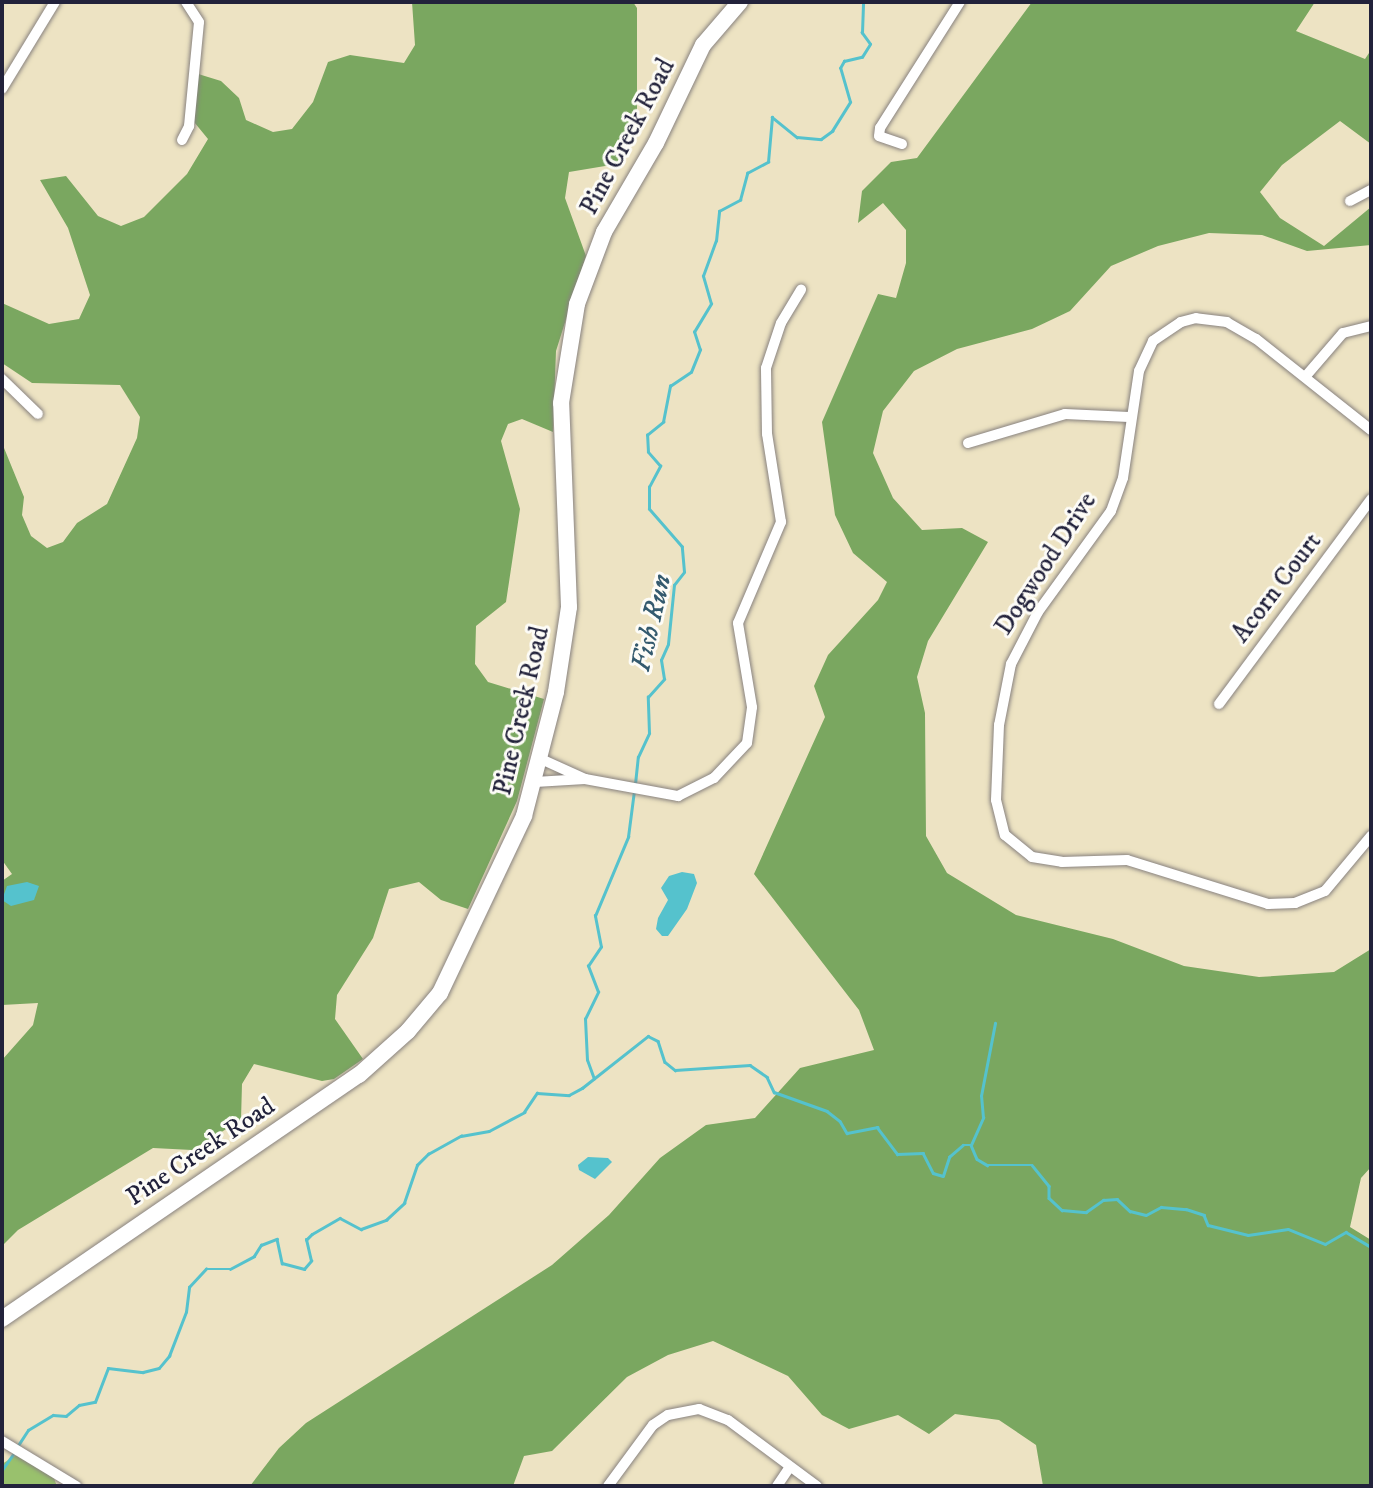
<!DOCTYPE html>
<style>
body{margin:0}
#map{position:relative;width:1373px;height:1488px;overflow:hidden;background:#ede3c3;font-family:"IM FELL DW Pica",serif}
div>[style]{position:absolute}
.green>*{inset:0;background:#99c16d}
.forest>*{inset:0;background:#7aa760}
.water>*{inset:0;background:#55c2cd}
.stream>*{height:2.5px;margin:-1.25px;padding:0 1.25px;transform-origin:1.25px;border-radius:1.25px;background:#55c2cd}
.roads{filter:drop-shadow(0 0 2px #88827f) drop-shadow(0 0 2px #88827f)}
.street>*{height:10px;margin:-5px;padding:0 5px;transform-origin:5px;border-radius:5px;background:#fff}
.secondary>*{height:16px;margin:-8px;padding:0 8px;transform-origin:8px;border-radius:8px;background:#fff}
span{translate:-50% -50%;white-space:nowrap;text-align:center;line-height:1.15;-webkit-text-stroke:6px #fdfcf7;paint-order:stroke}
.street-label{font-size:26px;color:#22223b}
.water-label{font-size:28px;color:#345a6e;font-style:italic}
.frame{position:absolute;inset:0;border:4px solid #22223b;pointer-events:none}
</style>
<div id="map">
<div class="green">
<i style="clip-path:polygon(18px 1454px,53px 1476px,57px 1486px,2px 1486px,2px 1464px)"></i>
</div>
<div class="forest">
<i style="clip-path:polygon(412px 2px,633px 2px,637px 8px,637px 111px,617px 164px,569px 172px,565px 198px,586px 256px,556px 351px,553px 432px,522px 419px,508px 424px,501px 441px,520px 509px,506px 602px,476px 626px,475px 664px,488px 682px,544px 699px,517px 801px,468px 909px,441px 900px,419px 882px,389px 889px,373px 938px,337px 995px,335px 1019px,363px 1059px,334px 1079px,322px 1081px,254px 1064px,242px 1084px,241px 1120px,192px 1150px,153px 1148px,18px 1230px,2px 1246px,2px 1060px,33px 1025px,38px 1003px,2px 1005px,2px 881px,12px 874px,2px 860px,2px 443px,24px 497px,22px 515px,31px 536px,47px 548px,63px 542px,77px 523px,107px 504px,137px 438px,140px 417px,120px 385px,32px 383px,2px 363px,2px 303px,49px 324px,79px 319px,90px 295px,68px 228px,40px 180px,66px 176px,98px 216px,121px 226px,144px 217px,187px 174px,208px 139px,190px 117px,195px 73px,221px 81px,239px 98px,246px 120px,273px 132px,292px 129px,313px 102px,328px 62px,350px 55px,404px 63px,415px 45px)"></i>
<i style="clip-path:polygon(1032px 2px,1315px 2px,1296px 31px,1365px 59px,1371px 50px,1371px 144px,1340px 121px,1282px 165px,1260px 192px,1280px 218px,1324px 246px,1371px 207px,1371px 245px,1307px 251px,1262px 235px,1209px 233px,1158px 246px,1111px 266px,1070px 311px,1032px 329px,957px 349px,914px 371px,883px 411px,873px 453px,893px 498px,922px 530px,962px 528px,988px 542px,928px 641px,917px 677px,925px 713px,926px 836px,947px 873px,1016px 915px,1113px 939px,1184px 966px,1259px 977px,1334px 972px,1371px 949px,1371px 1167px,1361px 1178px,1350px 1227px,1371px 1240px,1371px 1486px,1043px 1486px,1036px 1445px,999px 1420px,955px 1414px,929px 1434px,898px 1415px,849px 1429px,822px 1415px,788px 1376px,713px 1341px,668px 1355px,627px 1377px,552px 1451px,524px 1456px,513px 1486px,250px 1486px,279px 1448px,306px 1423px,552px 1265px,609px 1215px,660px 1158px,706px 1125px,755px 1118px,800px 1068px,874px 1050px,859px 1010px,754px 874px,825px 717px,814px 686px,828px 655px,878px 600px,887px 582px,853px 553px,835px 515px,822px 422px,878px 294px,896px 298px,906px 263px,906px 230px,883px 203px,858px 223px,862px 191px,891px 162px,917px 158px)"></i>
</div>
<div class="water">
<i style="clip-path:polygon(682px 872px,694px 874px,697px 883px,687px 909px,668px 936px,662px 936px,656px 929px,658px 918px,668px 900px,661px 888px,669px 876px)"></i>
<i style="clip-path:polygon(27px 882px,39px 886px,34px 900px,11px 906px,2px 900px,7px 886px)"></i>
<i style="clip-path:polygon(588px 1157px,608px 1158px,612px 1162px,595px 1179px,579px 1170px,578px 1165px)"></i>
</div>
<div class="stream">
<i style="left:635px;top:784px;width:27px;rotate:-84deg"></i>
<i style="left:638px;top:757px;width:26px;rotate:-65deg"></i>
<i style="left:649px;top:733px;width:36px;rotate:-92deg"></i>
<i style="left:648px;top:697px;width:24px;rotate:-48deg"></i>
<i style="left:664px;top:679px;width:19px;rotate:-99deg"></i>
<i style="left:661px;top:660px;width:17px;rotate:-66deg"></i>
<i style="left:668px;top:644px;width:59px;rotate:-84.2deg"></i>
<i style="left:674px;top:585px;width:16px;rotate:-52deg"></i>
<i style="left:684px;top:572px;width:25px;rotate:-95deg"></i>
<i style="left:682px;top:547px;width:50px;rotate:-131deg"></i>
<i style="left:649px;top:509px;width:22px;rotate:-90deg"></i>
<i style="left:649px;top:487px;width:24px;rotate:-62deg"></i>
<i style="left:660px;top:466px;width:18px;rotate:-131deg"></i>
<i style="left:648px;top:452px;width:17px;rotate:-93deg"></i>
<i style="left:647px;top:435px;width:21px;rotate:-39deg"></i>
<i style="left:663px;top:422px;width:37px;rotate:-79deg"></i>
<i style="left:670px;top:386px;width:25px;rotate:-34deg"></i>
<i style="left:691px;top:372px;width:24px;rotate:-68deg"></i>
<i style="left:700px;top:350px;width:19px;rotate:-108deg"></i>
<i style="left:694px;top:332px;width:33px;rotate:-59deg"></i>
<i style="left:711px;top:304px;width:29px;rotate:-106deg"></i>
<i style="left:703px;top:276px;width:37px;rotate:-70deg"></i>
<i style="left:716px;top:241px;width:30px;rotate:-84deg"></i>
<i style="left:719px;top:211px;width:24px;rotate:-28deg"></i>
<i style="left:740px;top:200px;width:28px;rotate:-75deg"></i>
<i style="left:747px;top:173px;width:24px;rotate:-28deg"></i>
<i style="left:768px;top:162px;width:45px;rotate:-84.9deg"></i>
<i style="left:772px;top:117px;width:32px;rotate:39deg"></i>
<i style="left:797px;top:137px;width:24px;rotate:5deg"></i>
<i style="left:821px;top:139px;width:14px;rotate:-36deg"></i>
<i style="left:832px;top:131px;width:34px;rotate:-58deg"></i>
<i style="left:850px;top:102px;width:35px;rotate:-106deg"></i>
<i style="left:840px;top:68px;width:8px;rotate:-60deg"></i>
<i style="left:844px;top:61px;width:18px;rotate:-13deg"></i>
<i style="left:862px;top:57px;width:15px;rotate:-58deg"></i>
<i style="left:870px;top:44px;width:14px;rotate:-126deg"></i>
<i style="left:862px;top:33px;width:31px;rotate:-88deg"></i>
<i style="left:594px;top:1079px;width:20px;rotate:-110deg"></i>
<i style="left:587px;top:1060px;width:41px;rotate:-92.8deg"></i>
<i style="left:585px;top:1019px;width:30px;rotate:-64deg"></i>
<i style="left:598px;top:992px;width:28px;rotate:-111deg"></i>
<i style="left:588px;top:966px;width:23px;rotate:-56deg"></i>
<i style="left:601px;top:947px;width:32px;rotate:-101deg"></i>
<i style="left:595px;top:916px;width:86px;rotate:-67.3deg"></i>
<i style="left:628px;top:837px;width:46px;rotate:-82.6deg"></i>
<i style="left:971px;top:1145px;width:30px;rotate:-66deg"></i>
<i style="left:983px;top:1118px;width:22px;rotate:-95deg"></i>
<i style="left:981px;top:1096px;width:74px;rotate:-79.1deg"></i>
<i style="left:17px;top:1447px;width:20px;rotate:-57deg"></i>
<i style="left:28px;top:1430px;width:29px;rotate:-31deg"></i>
<i style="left:53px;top:1415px;width:13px;rotate:4deg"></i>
<i style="left:66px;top:1416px;width:17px;rotate:-40deg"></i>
<i style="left:79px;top:1405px;width:16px;rotate:-11deg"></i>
<i style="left:95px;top:1402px;width:36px;rotate:-69deg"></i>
<i style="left:108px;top:1368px;width:35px;rotate:7deg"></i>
<i style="left:143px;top:1372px;width:16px;rotate:-14deg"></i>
<i style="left:159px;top:1368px;width:16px;rotate:-50deg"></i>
<i style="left:169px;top:1356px;width:47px;rotate:-68.9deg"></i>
<i style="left:186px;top:1312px;width:25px;rotate:-83deg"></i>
<i style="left:189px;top:1287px;width:25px;rotate:-47deg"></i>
<i style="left:206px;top:1269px;width:24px"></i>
<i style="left:230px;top:1269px;width:27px;rotate:-28deg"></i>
<i style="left:254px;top:1256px;width:13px;rotate:-58deg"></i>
<i style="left:261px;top:1245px;width:17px;rotate:-21deg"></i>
<i style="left:277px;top:1239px;width:25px;rotate:78deg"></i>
<i style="left:282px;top:1263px;width:23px;rotate:15deg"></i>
<i style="left:304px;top:1269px;width:11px;rotate:-49deg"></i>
<i style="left:311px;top:1261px;width:22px;rotate:-103deg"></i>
<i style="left:306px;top:1240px;width:8px;rotate:-45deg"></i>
<i style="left:312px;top:1234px;width:32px;rotate:-30deg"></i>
<i style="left:340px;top:1218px;width:24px;rotate:28deg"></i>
<i style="left:361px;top:1229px;width:27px;rotate:-20deg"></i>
<i style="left:386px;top:1220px;width:25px;rotate:-43deg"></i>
<i style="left:404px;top:1203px;width:40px;rotate:-71.1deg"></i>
<i style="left:417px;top:1165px;width:16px;rotate:-45deg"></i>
<i style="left:428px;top:1154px;width:38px;rotate:-29deg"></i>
<i style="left:461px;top:1136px;width:28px;rotate:-10deg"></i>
<i style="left:489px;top:1131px;width:40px;rotate:-28deg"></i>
<i style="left:524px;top:1112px;width:23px;rotate:-56deg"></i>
<i style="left:537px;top:1093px;width:32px;rotate:4deg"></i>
<i style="left:569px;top:1095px;width:15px;rotate:-28deg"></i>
<i style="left:582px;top:1088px;width:84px;rotate:-38.2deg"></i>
<i style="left:648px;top:1036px;width:11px;rotate:27deg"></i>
<i style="left:658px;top:1041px;width:22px;rotate:72deg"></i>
<i style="left:665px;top:1062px;width:13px;rotate:39deg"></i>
<i style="left:675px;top:1070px;width:75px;rotate:-3.8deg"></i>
<i style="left:750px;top:1065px;width:21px;rotate:35deg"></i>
<i style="left:767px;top:1077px;width:17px;rotate:65deg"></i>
<i style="left:774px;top:1092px;width:56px;rotate:19.7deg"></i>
<i style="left:827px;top:1111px;width:16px;rotate:38deg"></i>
<i style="left:840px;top:1121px;width:14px;rotate:60deg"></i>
<i style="left:847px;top:1133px;width:31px;rotate:-11deg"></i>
<i style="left:877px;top:1127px;width:34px;rotate:53deg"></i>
<i style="left:897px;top:1154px;width:26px;rotate:-2deg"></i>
<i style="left:923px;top:1153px;width:22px;rotate:63deg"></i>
<i style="left:933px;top:1173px;width:10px;rotate:17deg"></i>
<i style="left:943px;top:1176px;width:20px;rotate:-72deg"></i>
<i style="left:949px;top:1157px;width:18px;rotate:-41deg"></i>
<i style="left:963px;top:1145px;width:8px"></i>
<i style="left:971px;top:1145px;width:15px;rotate:67deg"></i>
<i style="left:977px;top:1159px;width:12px;rotate:31deg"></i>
<i style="left:987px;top:1165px;width:45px"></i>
<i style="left:1032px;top:1165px;width:27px;rotate:51deg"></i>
<i style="left:1049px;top:1186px;width:12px;rotate:90deg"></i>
<i style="left:1049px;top:1198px;width:18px;rotate:43deg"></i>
<i style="left:1062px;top:1210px;width:24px;rotate:5deg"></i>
<i style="left:1086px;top:1212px;width:21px;rotate:-35deg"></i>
<i style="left:1103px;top:1200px;width:14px;rotate:-4deg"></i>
<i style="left:1117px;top:1199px;width:18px;rotate:43deg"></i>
<i style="left:1130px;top:1211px;width:16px;rotate:14deg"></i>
<i style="left:1146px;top:1215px;width:17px;rotate:-28deg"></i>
<i style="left:1161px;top:1207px;width:25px;rotate:5deg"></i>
<i style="left:1186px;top:1209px;width:19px;rotate:18deg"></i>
<i style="left:1204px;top:1215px;width:11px;rotate:68deg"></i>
<i style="left:1208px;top:1225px;width:41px;rotate:14deg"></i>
<i style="left:1248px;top:1235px;width:40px;rotate:-8.5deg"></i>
<i style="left:1288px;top:1229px;width:40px;rotate:22deg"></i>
<i style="left:1325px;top:1244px;width:24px;rotate:-30deg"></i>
<i style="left:1346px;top:1232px;width:29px;rotate:31deg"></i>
<i style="left:2px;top:1470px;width:21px;rotate:-55deg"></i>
</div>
<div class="roads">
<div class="street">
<i style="left:2px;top:89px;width:102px;rotate:-58.7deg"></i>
<i style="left:182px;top:140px;width:16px;rotate:-63deg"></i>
<i style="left:189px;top:126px;width:104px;rotate:-84.5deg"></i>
<i style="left:199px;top:22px;width:24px;rotate:-123deg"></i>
<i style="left:902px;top:144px;width:24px;rotate:-161deg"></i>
<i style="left:879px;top:136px;width:8px;rotate:-83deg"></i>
<i style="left:880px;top:128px;width:149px;rotate:-57.6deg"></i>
<i style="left:1350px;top:201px;width:24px;rotate:-28deg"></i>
<i style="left:1305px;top:377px;width:58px;rotate:-49.2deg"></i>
<i style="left:1343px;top:333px;width:29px;rotate:-14deg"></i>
<i style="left:2px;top:379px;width:50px;rotate:44.2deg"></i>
<i style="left:1371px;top:430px;width:147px;rotate:-141.6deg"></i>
<i style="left:1256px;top:339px;width:34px;rotate:-150deg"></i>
<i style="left:1227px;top:322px;width:31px;rotate:-173deg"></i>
<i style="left:1196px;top:318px;width:16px;rotate:165deg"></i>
<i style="left:1181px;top:322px;width:34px;rotate:146deg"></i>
<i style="left:1153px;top:341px;width:33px;rotate:115deg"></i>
<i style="left:1139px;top:371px;width:108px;rotate:98.5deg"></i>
<i style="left:1123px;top:478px;width:35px;rotate:110deg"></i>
<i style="left:1111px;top:511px;width:125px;rotate:125.9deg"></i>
<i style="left:1038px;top:612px;width:59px;rotate:117.4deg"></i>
<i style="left:1011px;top:664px;width:62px;rotate:101.1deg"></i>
<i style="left:999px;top:725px;width:75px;rotate:92.3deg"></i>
<i style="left:996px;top:800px;width:36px;rotate:76deg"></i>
<i style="left:1005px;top:835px;width:35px;rotate:39deg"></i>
<i style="left:1032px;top:857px;width:30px;rotate:9deg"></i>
<i style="left:1062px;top:862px;width:65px;rotate:-1.8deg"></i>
<i style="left:1127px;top:860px;width:148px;rotate:17.3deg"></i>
<i style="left:1268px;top:904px;width:27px;rotate:-2deg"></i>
<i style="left:1295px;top:903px;width:32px;rotate:-22deg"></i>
<i style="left:1325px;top:891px;width:72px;rotate:-50.1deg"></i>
<i style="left:968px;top:443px;width:101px;rotate:-16.6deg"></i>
<i style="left:1065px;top:414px;width:64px;rotate:2.7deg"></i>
<i style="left:1219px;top:704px;width:255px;rotate:-53.4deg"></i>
<i style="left:541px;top:759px;width:48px;rotate:24.4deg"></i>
<i style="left:585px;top:779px;width:95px;rotate:10.4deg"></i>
<i style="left:678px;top:796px;width:40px;rotate:-26.6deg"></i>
<i style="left:714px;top:778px;width:48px;rotate:-46.7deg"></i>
<i style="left:747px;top:743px;width:36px;rotate:-82deg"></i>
<i style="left:752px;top:707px;width:85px;rotate:-99.5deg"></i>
<i style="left:738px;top:623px;width:110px;rotate:-66.9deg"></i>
<i style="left:781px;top:522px;width:89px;rotate:-99deg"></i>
<i style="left:767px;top:434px;width:66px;rotate:-90.9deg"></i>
<i style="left:766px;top:368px;width:47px;rotate:-71.6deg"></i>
<i style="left:781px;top:323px;width:39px;rotate:-59deg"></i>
<i style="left:535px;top:782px;width:50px;rotate:-3.4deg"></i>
<i style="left:2px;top:1441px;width:87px;rotate:31.3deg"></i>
<i style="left:608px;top:1486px;width:76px;rotate:-53.6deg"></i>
<i style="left:653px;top:1425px;width:18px;rotate:-34deg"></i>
<i style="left:668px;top:1415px;width:32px;rotate:-11deg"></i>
<i style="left:699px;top:1409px;width:31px;rotate:21deg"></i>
<i style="left:728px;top:1420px;width:111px;rotate:36.6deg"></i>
<i style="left:777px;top:1486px;width:22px;rotate:-56deg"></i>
</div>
<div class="secondary">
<i style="left:2px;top:1319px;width:432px;rotate:-34.4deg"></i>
<i style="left:359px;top:1075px;width:66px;rotate:-41.9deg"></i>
<i style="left:408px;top:1031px;width:50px;rotate:-49.9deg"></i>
<i style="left:440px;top:993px;width:196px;rotate:-64.6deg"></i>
<i style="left:524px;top:816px;width:128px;rotate:-75.5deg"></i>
<i style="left:556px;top:692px;width:86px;rotate:-81.3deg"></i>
<i style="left:569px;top:607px;width:204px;rotate:-92.2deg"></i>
<i style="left:561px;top:403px;width:100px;rotate:-80.8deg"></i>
<i style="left:577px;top:304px;width:77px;rotate:-69.4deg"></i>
<i style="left:604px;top:232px;width:103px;rotate:-59.7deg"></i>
<i style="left:656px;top:143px;width:109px;rotate:-64.4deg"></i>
<i style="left:703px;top:45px;width:57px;rotate:-49.3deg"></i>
</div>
</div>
<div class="street-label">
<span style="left:628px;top:137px;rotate:-62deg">Pine Creek Road</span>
<span style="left:1046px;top:564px;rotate:-57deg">Dogwood Drive</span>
<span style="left:1277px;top:588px;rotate:-53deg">Acorn Court</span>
<span style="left:522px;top:711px;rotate:-77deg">Pine Creek Road</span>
<span style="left:201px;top:1152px;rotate:-34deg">Pine Creek Road</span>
</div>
<div class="water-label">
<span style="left:652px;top:623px;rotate:-77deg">Fish Run</span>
</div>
<div class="frame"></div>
</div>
